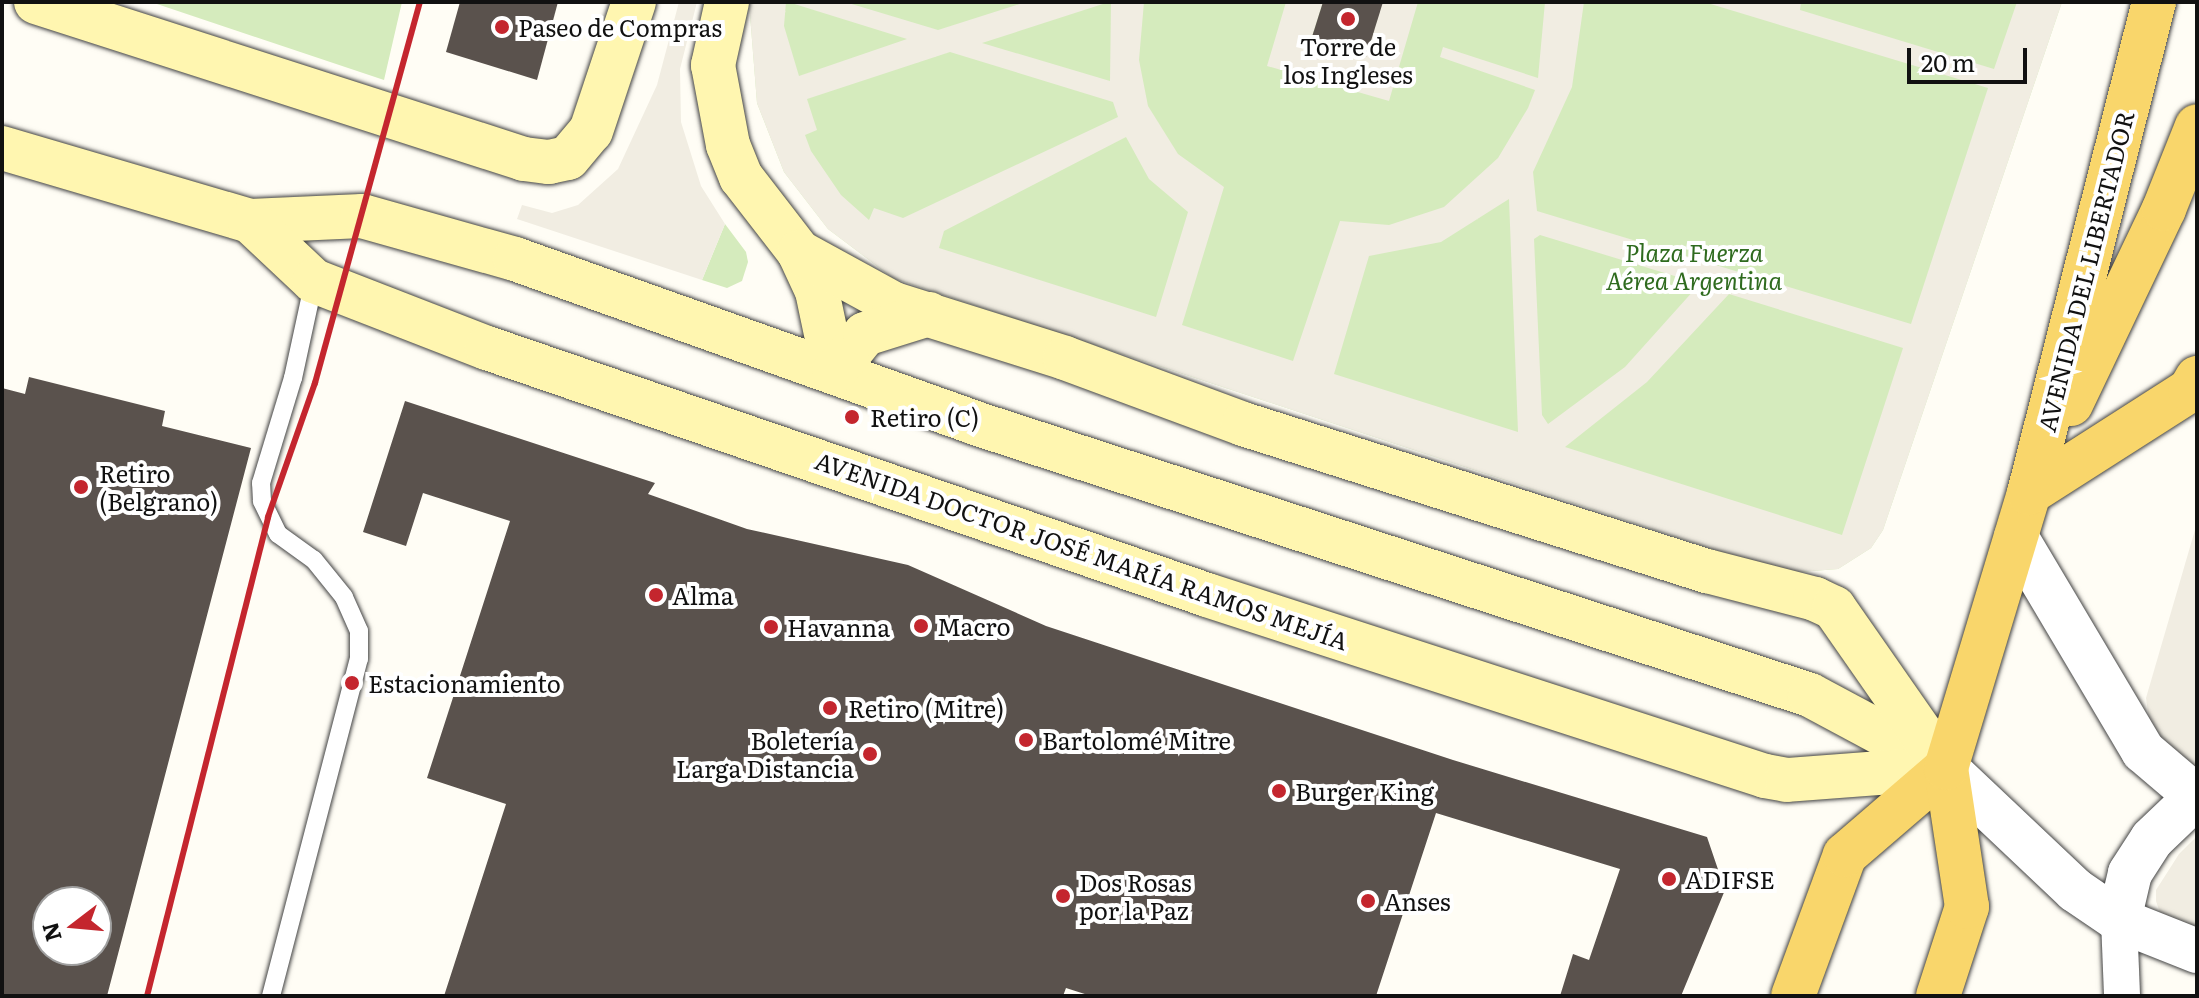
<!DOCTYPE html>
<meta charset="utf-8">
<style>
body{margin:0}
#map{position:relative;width:2199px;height:998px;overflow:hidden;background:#fffdf5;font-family:Literata,serif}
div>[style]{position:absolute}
.green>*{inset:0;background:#d5ebbd}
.plaza>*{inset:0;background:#f1ede2}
.building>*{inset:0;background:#5a524d}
.roads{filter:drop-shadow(0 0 2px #444) drop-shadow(0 0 2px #444)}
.service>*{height:18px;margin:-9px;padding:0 9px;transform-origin:9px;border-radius:9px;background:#fff}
.minor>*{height:36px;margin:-18px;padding:0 18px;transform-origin:18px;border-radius:18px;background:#fff}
.tertiary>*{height:44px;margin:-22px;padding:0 22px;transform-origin:22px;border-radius:22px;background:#fff}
.secondary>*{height:44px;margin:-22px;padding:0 22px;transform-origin:22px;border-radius:22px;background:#fff6b0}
.primary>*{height:44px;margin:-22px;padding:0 22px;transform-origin:22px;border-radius:22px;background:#f9d66b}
.rail>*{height:6px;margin:-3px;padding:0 3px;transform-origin:3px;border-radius:3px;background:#c4262e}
.dots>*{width:22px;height:22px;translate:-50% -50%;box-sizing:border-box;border:4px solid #fff;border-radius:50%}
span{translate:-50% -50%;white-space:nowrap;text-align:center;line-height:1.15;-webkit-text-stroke:8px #fff;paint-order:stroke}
.poi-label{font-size:24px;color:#111}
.left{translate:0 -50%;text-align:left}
.right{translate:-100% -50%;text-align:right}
.park-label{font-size:24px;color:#2f6b1f;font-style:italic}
.street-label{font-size:24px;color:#111}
.frame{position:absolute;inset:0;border:4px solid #111;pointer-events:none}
.north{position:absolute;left:32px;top:886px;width:80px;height:80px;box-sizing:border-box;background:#fff;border:2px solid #a0a0a0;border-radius:50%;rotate:254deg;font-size:22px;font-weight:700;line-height:32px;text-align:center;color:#111}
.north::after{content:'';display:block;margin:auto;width:28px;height:36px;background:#c4262e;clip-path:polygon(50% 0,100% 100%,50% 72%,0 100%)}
.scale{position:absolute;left:1907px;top:48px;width:120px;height:36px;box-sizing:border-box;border:4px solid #111;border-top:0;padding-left:10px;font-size:24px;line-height:28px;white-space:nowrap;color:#111;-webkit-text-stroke:6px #fff;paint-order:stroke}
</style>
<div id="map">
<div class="green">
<i style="clip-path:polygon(151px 2px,402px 2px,384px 80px)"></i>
<i style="clip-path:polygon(749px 2px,2062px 2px,1883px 530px,1871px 548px,1838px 569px,1786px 573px,893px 278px,828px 229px,784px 172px,757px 103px)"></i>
<i style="clip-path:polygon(725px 224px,746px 252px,748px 262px,742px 281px,727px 288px,702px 280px)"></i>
</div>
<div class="plaza">
<i style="clip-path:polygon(679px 2px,697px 2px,680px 69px,681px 122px,701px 186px,725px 224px,702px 280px,517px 219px,522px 205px,552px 213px,578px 205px,618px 169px,657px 85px)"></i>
<i style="clip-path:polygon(evenodd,749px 2px,786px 2px,784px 26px,799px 76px,907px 39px,788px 2px,845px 2px,938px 30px,1026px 2px,1109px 2px,982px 43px,1110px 81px,1111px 2px,1144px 2px,1139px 60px,1148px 106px,1178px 154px,1224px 187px,1182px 325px,1293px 361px,1340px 221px,1389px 225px,1444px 207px,1498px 158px,1528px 108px,1535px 90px,1440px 57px,1443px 47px,1538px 78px,1545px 2px,1584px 2px,1572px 87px,1533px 172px,1537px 211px,1911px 324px,1988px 88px,1704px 2px,1801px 2px,1800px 10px,1994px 69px,2017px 2px,2062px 2px,1883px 530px,1871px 548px,1838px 569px,1786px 573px,893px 278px,828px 229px,784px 172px,757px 103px,749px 2px,950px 52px,1113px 102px,1118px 117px,903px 218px,874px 208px,869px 220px,841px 195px,811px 151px,805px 135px,817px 130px,807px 99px,950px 52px,749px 2px,1126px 137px,1149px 179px,1188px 212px,1156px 317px,939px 248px,944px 231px,1126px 137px,749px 2px,1509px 199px,1518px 432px,1334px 374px,1369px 256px,1441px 242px,1509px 199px,749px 2px,1540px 235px,1691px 281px,1695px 289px,1625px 367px,1548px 424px,1542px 415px,1534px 239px,1540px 235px,749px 2px,1729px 294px,1903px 348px,1842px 535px,1565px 447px,1647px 382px,1729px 294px)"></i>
<i style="clip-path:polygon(1286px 2px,1323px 2px,1311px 40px,1366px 56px,1381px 7px,1367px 2px,1418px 2px,1389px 101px,1267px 66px)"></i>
<i style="clip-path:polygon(2197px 523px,2197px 781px,2169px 759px,2149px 719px,2146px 698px)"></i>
<i style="clip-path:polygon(2197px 836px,2197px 931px,2160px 913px,2156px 901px,2156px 890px,2179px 854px)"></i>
</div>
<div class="building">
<i style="clip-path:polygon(460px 2px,558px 2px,537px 80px,446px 52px)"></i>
<i style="clip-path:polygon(1323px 2px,1383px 2px,1366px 57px,1311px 40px)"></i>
<i style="clip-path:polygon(evenodd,29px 377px,165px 411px,162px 426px,251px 448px,107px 996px,2px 996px,2px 388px,25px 394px,29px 377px,48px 902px,96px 902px,96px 950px,48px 950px,48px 902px)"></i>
<i style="clip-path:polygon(405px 401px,655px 483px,648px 494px,747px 529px,908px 565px,1046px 626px,1453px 760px,1707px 837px,1725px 890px,1681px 996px,1560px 996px,1573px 954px,1589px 960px,1620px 869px,1436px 813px,1376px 996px,1091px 996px,1066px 988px,1063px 996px,444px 996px,506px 804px,427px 778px,510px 521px,423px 493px,406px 546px,363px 532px)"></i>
</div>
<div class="roads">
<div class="service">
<i style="left:271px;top:996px;width:348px;rotate:-75.4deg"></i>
<i style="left:359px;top:659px;width:28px;rotate:-90deg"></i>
<i style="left:359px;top:631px;width:37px;rotate:-114deg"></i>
<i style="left:344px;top:597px;width:48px;rotate:-129deg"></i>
<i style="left:314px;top:560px;width:44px;rotate:-144.2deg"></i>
<i style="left:278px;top:534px;width:37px;rotate:-116deg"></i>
<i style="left:262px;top:501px;width:18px;rotate:-93deg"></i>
<i style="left:261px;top:483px;width:110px;rotate:-73.1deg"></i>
<i style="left:293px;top:378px;width:99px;rotate:-77.8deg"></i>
</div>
<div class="minor">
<i style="left:2119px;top:920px;width:76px;rotate:87.7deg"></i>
</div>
<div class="tertiary">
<i style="left:2016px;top:537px;width:249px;rotate:59.3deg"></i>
<i style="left:2143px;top:751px;width:71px;rotate:40.4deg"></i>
<i style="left:1946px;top:768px;width:178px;rotate:43.4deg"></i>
<i style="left:2075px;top:890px;width:53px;rotate:34.3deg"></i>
<i style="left:2119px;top:920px;width:84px;rotate:21.7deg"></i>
<i style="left:2119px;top:920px;width:48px;rotate:-76.8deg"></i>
<i style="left:2130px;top:873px;width:40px;rotate:-57.1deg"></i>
<i style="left:2152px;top:839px;width:61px;rotate:-43.7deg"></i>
</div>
<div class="secondary">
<i style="left:36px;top:2px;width:513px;rotate:17.83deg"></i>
<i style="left:524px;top:159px;width:25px;rotate:7deg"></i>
<i style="left:549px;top:162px;width:19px;rotate:-12deg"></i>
<i style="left:568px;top:158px;width:35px;rotate:-50deg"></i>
<i style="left:591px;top:131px;width:136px;rotate:-71.6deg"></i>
<i style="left:727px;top:2px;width:65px;rotate:102.5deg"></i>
<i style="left:713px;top:65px;width:81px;rotate:79.4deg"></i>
<i style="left:728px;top:145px;width:35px;rotate:68deg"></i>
<i style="left:741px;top:177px;width:95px;rotate:52.3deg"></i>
<i style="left:799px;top:252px;width:43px;rotate:65.2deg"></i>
<i style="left:817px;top:291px;width:83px;rotate:78.1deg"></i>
<i style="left:2px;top:148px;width:259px;rotate:16.4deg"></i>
<i style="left:250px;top:221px;width:112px;rotate:-2.6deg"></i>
<i style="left:362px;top:216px;width:159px;rotate:15.7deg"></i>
<i style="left:515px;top:259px;width:488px;rotate:19.6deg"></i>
<i style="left:975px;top:423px;width:878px;rotate:18.04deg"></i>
<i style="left:1810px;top:695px;width:154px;rotate:28.2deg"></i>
<i style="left:250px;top:221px;width:88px;rotate:43.2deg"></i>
<i style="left:314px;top:281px;width:186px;rotate:21.2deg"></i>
<i style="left:487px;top:348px;width:761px;rotate:18.93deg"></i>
<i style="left:1207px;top:595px;width:587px;rotate:17.97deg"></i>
<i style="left:1765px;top:776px;width:22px;rotate:10deg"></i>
<i style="left:1787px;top:780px;width:159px;rotate:-4.3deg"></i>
<i style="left:799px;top:252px;width:108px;rotate:28.7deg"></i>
<i style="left:894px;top:304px;width:179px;rotate:17.5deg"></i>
<i style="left:1065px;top:358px;width:190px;rotate:20.3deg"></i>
<i style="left:1243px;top:424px;width:487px;rotate:17.6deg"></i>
<i style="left:1707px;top:571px;width:112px;rotate:14.5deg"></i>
<i style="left:1815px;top:599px;width:21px;rotate:25deg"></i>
<i style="left:1834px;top:608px;width:185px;rotate:55.1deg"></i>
<i style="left:834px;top:372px;width:49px;rotate:-50.8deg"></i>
<i style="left:865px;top:334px;width:67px;rotate:-17.4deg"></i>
</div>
<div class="primary">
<i style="left:2071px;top:404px;width:216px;rotate:-64.5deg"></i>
<i style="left:2164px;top:209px;width:89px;rotate:-68.3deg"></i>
<i style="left:2029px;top:493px;width:191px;rotate:-32.6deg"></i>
<i style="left:2190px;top:390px;width:14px;rotate:-60deg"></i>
<i style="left:1793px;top:996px;width:150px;rotate:-69.8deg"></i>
<i style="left:1845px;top:855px;width:133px;rotate:-40.7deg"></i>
<i style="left:1938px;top:996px;width:94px;rotate:-72deg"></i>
<i style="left:1967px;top:907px;width:141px;rotate:-98.6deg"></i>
<i style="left:1946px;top:768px;width:287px;rotate:-73.2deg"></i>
<i style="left:2029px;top:493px;width:507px;rotate:-75.72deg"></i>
</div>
</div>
<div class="rail">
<i style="left:147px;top:996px;width:494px;rotate:-75.8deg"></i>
<i style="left:268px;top:517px;width:142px;rotate:-70.7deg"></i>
<i style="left:315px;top:383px;width:395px;rotate:-74.6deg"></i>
</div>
<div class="dots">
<i style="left:1348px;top:19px;background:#c4262e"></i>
<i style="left:502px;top:27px;background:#c4262e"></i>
<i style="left:852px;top:417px;background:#c4262e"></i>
<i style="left:81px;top:487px;background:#c4262e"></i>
<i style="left:656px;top:595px;background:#c4262e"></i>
<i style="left:921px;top:626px;background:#c4262e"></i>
<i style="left:771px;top:627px;background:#c4262e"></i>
<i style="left:352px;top:683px;background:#c4262e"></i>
<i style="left:830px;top:708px;background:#c4262e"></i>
<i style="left:1026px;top:740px;background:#c4262e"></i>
<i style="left:870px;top:754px;background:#c4262e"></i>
<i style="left:1279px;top:791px;background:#c4262e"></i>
<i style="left:1669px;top:879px;background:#c4262e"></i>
<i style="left:1063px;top:896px;background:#c4262e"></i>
<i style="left:1368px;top:901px;background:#c4262e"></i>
</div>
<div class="poi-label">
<span class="left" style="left:518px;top:27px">Paseo de Compras</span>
<span style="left:1348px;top:60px">Torre de<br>los Ingleses</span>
<span class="left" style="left:870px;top:417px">Retiro (C)</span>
<span class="left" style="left:99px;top:487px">Retiro<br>(Belgrano)</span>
<span class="left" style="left:672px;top:595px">Alma</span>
<span class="left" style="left:937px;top:626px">Macro</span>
<span class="left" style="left:787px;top:627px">Havanna</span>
<span class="left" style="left:368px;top:683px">Estacionamiento</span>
<span class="left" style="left:848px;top:708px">Retiro (Mitre)</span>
<span class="right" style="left:854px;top:754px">Boletería<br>Larga Distancia</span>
<span class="left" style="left:1042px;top:740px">Bartolomé Mitre</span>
<span class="left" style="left:1295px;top:791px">Burger King</span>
<span class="left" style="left:1685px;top:879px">ADIFSE</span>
<span class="left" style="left:1079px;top:896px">Dos Rosas<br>por la Paz</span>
<span class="left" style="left:1384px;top:901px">Anses</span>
</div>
<div class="park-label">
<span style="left:1694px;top:266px">Plaza Fuerza<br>Aérea Argentina</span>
</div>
<div class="street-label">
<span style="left:2085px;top:271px;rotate:-76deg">AVENIDA DEL LIBERTADOR</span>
<span style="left:1082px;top:550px;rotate:19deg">AVENIDA DOCTOR JOSÉ MARÍA RAMOS MEJÍA</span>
</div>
<div class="frame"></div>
<div class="north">N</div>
<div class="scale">20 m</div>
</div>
